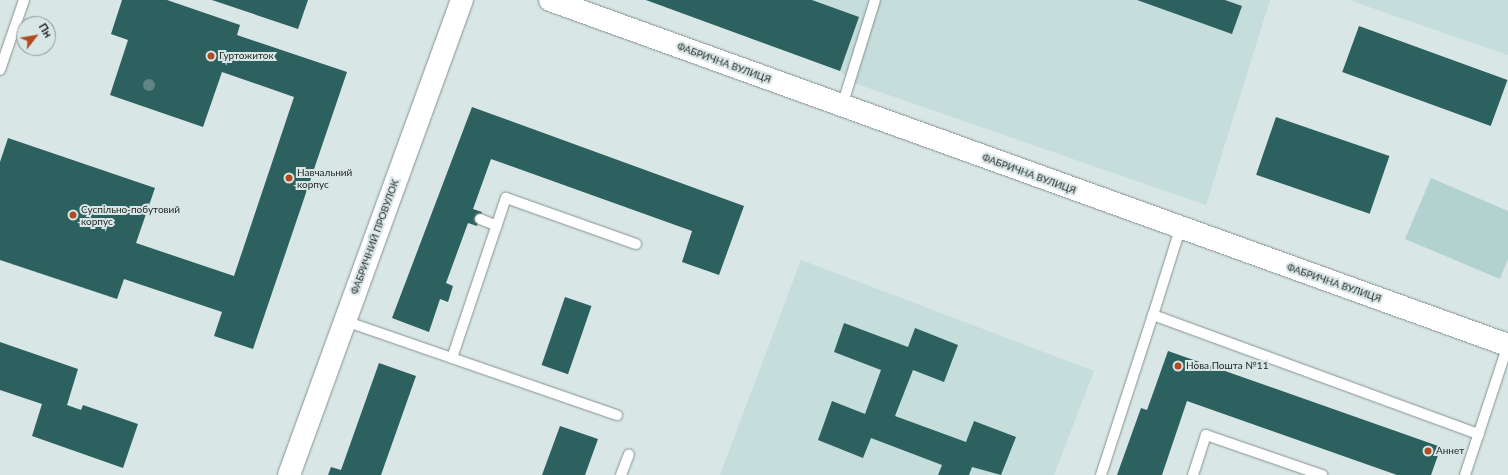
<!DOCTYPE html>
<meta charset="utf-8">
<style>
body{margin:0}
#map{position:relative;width:1508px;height:475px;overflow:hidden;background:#d8e6e5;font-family:Lato,sans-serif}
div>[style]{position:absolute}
.built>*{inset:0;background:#c5dddb}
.green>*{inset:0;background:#b2d2d0}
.building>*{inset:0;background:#2c615f;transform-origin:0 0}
.roads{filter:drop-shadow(0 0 1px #859391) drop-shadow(0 0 1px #859391)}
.lane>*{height:10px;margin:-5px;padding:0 5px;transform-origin:5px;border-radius:5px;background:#fff}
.secondary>*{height:22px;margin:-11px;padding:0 11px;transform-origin:11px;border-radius:11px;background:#fff}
.trees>*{width:12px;height:12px;margin:-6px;border-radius:50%;background:#618584}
.dots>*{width:11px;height:11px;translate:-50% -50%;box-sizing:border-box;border:2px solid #d8e6e5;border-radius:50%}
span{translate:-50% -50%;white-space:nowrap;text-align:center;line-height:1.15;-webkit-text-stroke:4px #d8e6e5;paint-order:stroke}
.poi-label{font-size:10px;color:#1f2524}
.left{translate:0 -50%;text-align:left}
.street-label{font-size:10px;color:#1f2524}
.north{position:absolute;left:16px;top:16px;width:40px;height:40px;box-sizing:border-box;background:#d8e6e5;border:1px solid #8e9998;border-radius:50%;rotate:59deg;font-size:11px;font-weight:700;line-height:16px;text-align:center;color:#1f2524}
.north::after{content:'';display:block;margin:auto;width:14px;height:18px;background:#b14b21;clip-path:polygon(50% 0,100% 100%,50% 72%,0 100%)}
</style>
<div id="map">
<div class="built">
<i style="clip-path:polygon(645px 0,1270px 0,1206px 205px,854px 83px,840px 71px)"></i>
<i style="clip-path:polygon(1349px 0,1508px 0,1508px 55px)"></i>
<i style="clip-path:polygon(801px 260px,1094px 371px,1054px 475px,720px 475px)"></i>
</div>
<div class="green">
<i style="clip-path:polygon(1431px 178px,1508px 211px,1508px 259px,1500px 279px,1405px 239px)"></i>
</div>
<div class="building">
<i style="clip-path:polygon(122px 0,167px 0,240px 25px,237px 35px,347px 72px,253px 349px,214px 336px,222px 312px,124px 279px,117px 299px,0 260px,0 162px,8px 138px,155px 188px,136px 243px,234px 276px,294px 97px,222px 72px,203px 127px,110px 95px,128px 40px,111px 34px)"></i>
<i style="clip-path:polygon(212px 0,308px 0,298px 29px)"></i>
<i style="clip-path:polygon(646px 0,812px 0,859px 17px,840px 71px)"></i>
<i style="clip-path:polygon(1137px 0,1225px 0,1242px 6px,1232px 34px)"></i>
<i style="left:1359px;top:26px;width:158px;height:49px;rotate:20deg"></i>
<i style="clip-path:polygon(472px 107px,744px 206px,719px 275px,682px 262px,692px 231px,491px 159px,473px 209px,482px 212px,477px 226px,468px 223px,446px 283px,453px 286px,448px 302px,440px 299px,429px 332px,392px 318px)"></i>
<i style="left:1276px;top:117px;width:120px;height:61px;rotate:19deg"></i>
<i style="left:565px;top:297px;width:28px;height:72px;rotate:19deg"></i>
<i style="clip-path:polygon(844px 323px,908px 347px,915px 328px,958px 345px,944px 382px,913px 370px,895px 416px,966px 442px,974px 421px,1016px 437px,1001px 475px,972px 467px,969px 475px,938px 475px,942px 465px,871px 438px,863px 458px,818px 440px,832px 401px,865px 414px,881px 370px,834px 352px)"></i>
<i style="clip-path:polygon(0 342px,78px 369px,67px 405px,81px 410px,83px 405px,138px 424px,123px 468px,32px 436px,42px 404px,0 390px)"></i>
<i style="clip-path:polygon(1168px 351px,1441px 447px,1431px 475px,1397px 475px,1187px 401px,1162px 475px,1117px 475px,1141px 408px,1147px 410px)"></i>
<i style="clip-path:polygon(379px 363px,416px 376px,381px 475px,328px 475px,331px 467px,341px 470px)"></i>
<i style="clip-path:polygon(560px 426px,598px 439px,585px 475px,542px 475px)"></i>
</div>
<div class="roads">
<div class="lane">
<i style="left:0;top:70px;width:74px;rotate:-71.1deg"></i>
<i style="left:842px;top:106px;width:111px;rotate:-72.7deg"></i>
<i style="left:480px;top:219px;width:18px;rotate:22deg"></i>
<i style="left:1180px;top:229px;width:90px;rotate:107.4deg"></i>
<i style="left:1153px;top:315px;width:347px;rotate:20.1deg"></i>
<i style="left:345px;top:321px;width:288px;rotate:19.1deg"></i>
<i style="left:452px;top:358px;width:169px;rotate:-71.4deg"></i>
<i style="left:506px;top:198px;width:138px;rotate:19.5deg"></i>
<i style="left:621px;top:475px;width:22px;rotate:-69deg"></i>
<i style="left:1101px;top:475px;width:168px;rotate:-72deg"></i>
<i style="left:1193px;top:475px;width:42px;rotate:-72deg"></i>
<i style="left:1206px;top:435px;width:123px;rotate:19deg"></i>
<i style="left:1465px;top:475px;width:137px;rotate:-71.7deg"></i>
</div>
<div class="secondary">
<i style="left:550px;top:0;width:1018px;rotate:19.81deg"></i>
<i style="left:289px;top:475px;width:506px;rotate:-69.99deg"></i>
</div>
</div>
<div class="trees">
<i style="left:149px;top:85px"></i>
</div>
<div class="dots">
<i style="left:211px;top:56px;background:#b14b21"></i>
<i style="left:289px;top:178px;background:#b14b21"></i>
<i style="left:73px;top:215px;background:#b14b21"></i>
<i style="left:1178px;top:366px;background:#b14b21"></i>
<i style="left:1428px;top:451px;background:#b14b21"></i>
</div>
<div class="poi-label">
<span class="left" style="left:219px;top:56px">Гуртожиток</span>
<span class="left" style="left:297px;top:178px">Навчальний<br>корпус</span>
<span class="left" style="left:81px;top:215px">Суспільно-побутовий<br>корпус</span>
<span class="left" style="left:1186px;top:366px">Нова Пошта №11</span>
<span class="left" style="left:1436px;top:451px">Аннет</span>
</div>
<div class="street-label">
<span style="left:724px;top:63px;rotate:20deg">ФАБРИЧНА ВУЛИЦЯ</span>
<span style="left:1029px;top:174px;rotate:20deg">ФАБРИЧНА ВУЛИЦЯ</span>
<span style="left:375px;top:237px;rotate:-70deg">ФАБРИЧНИЙ ПРОВУЛОК</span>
<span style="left:1334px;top:283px;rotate:19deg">ФАБРИЧНА ВУЛИЦЯ</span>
</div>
<div class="north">Пн</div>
</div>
